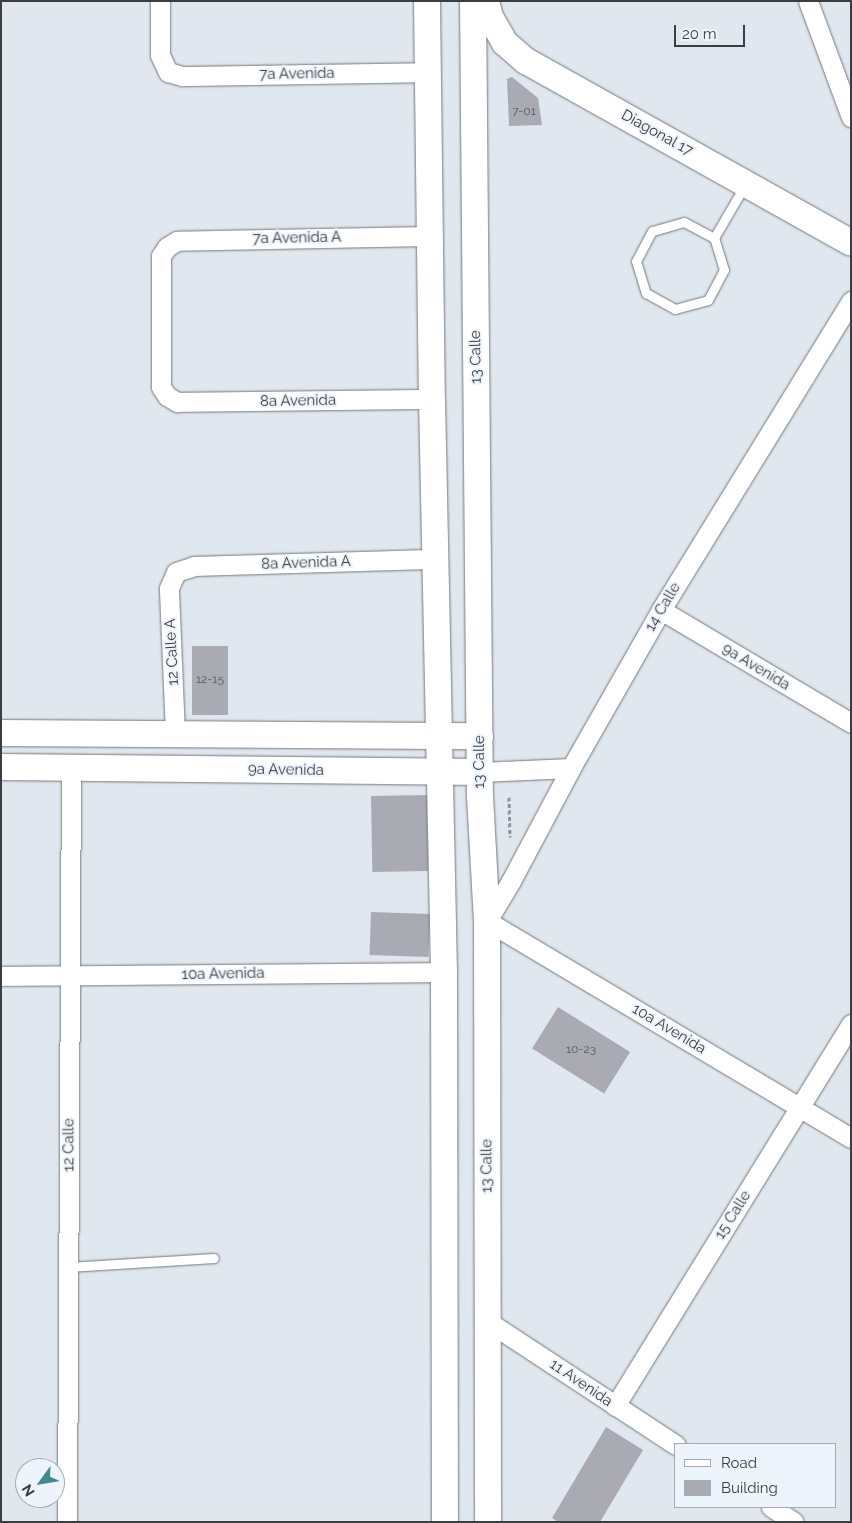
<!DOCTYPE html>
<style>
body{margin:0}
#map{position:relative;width:852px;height:1523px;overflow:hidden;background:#e1e7ee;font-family:Raleway,sans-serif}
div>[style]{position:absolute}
.building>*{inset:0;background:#aaaab2;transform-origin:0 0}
.path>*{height:3px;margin-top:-1.5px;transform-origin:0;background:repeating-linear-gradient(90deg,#8f9399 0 4px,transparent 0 6.5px)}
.roads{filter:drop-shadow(0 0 1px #73787e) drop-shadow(0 0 1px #73787e)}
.lane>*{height:9px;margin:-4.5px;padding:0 4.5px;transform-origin:4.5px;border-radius:4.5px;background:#fff}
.street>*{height:19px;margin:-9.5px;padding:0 9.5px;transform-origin:9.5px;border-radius:9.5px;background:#fff}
.secondary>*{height:26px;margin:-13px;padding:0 13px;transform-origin:13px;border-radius:13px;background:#fff}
span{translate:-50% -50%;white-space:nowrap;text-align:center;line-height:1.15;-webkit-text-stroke:4px #eef4fb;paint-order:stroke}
.number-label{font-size:12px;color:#57585c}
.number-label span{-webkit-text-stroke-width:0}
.street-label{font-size:15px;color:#3b3d40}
.frame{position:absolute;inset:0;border:2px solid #3b3d40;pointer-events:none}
.legend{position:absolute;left:674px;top:1443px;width:162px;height:65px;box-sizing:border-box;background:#eef4fb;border:1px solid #a6abb0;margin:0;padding:6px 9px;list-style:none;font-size:15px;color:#3b3d40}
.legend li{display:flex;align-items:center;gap:10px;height:25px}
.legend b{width:25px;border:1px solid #a6abb0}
.north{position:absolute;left:15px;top:1458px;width:50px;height:50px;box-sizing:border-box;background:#eef4fb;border:1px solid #a6abb0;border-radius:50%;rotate:238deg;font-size:14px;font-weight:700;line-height:20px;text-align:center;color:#3b3d40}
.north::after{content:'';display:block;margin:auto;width:18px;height:22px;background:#41888f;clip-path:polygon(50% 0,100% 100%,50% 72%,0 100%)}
.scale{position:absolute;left:674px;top:25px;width:71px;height:22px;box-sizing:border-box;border:2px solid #3b3d40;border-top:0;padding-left:6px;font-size:15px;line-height:18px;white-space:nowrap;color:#3b3d40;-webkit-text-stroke:4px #eef4fb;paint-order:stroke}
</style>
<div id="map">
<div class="building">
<i style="clip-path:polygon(512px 77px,538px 98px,542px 125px,509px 126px,507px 79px)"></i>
<i style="left:192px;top:646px;width:36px;height:69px"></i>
<i style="left:427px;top:795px;width:76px;height:56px;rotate:89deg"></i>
<i style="left:371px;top:912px;width:59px;height:43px;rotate:2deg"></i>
<i style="left:558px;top:1007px;width:85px;height:49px;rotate:32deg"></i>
<i style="clip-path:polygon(606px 1427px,643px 1450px,600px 1522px,558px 1522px,552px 1518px)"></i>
</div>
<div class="path">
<i style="left:509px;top:797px;width:40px;rotate:88.6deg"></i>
</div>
<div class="roads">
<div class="lane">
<i style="left:714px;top:238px;width:34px;rotate:-152deg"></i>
<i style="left:684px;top:222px;width:33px;rotate:164deg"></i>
<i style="left:652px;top:231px;width:34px;rotate:118deg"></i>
<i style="left:636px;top:261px;width:34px;rotate:73deg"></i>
<i style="left:646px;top:293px;width:33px;rotate:29deg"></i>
<i style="left:675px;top:309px;width:34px;rotate:-15deg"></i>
<i style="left:708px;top:300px;width:34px;rotate:-62deg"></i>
<i style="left:724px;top:270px;width:34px;rotate:-107deg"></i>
<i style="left:714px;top:238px;width:61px;rotate:-59.7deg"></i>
<i style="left:68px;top:1267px;width:146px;rotate:-3.5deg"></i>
</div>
<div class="street">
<i style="left:160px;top:1px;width:54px;rotate:90deg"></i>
<i style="left:160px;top:55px;width:19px;rotate:65deg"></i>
<i style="left:168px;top:72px;width:15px;rotate:16deg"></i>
<i style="left:182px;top:76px;width:246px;rotate:-0.9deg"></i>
<i style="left:808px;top:1px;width:124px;rotate:69.7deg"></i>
<i style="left:429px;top:236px;width:252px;rotate:178.9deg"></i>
<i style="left:177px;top:241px;width:12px;rotate:149deg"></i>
<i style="left:167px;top:247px;width:11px;rotate:124deg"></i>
<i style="left:161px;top:256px;width:131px;rotate:90deg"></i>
<i style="left:161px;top:387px;width:11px;rotate:56deg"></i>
<i style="left:167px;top:396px;width:12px;rotate:31deg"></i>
<i style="left:177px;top:402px;width:255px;rotate:-0.7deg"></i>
<i style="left:851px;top:301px;width:363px;rotate:121.6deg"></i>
<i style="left:661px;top:610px;width:182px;rotate:119.7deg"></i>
<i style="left:571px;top:768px;width:128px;rotate:118deg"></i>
<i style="left:511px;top:881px;width:47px;rotate:121deg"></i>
<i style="left:487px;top:921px;width:424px;rotate:30.8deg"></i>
<i style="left:661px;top:610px;width:221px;rotate:30.7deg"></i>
<i style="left:175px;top:734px;width:146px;rotate:-92.4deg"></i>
<i style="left:169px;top:588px;width:17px;rotate:-66deg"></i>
<i style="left:176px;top:572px;width:19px;rotate:-18deg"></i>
<i style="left:194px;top:566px;width:242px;rotate:-1.7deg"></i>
<i style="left:480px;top:772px;width:91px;rotate:-2.5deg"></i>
<i style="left:1px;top:976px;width:443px;rotate:-0.5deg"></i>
<i style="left:487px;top:1321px;width:226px;rotate:33.3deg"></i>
<i style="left:615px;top:1406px;width:449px;rotate:-58.3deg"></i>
<i style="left:771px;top:1507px;width:27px;rotate:33deg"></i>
<i style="left:67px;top:1522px;width:754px;rotate:-89.7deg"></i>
</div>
<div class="secondary">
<i style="left:427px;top:1px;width:398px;rotate:89.3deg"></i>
<i style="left:432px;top:399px;width:573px;rotate:88.8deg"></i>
<i style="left:444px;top:972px;width:550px;rotate:89.9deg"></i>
<i style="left:473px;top:1px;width:796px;rotate:89.5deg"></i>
<i style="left:480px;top:797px;width:124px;rotate:86.8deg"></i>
<i style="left:487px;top:921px;width:601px;rotate:89.9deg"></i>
<i style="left:486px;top:1px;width:16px;rotate:76deg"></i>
<i style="left:490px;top:17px;width:30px;rotate:60deg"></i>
<i style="left:505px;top:43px;width:28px;rotate:41deg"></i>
<i style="left:526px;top:61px;width:372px;rotate:29.2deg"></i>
<i style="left:1px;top:733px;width:479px;rotate:0.4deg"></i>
<i style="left:1px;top:767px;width:479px;rotate:0.6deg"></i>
</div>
</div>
<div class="number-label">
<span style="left:524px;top:112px">7-01</span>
<span style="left:210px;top:680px">12-15</span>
<span style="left:581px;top:1050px">10-23</span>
</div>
<div class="street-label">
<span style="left:297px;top:74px;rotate:-1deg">7a Avenida</span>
<span style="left:657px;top:133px;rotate:29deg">Diagonal 17</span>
<span style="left:297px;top:238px;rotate:-1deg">7a Avenida A</span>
<span style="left:476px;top:357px;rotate:-91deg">13 Calle</span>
<span style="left:298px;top:401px;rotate:-1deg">8a Avenida</span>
<span style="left:306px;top:563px;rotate:-2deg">8a Avenida A</span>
<span style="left:663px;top:607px;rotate:-59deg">14 Calle</span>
<span style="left:172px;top:652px;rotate:-93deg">12 Calle A</span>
<span style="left:756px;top:667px;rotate:31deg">9a Avenida</span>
<span style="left:480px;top:762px;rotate:-90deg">13 Calle</span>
<span style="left:286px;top:770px;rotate:1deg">9a Avenida</span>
<span style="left:223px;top:974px;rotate:-1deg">10a Avenida</span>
<span style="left:669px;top:1029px;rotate:31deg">10a Avenida</span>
<span style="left:69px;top:1145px;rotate:-90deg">12 Calle</span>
<span style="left:487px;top:1166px;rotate:-90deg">13 Calle</span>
<span style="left:733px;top:1215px;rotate:-58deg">15 Calle</span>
<span style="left:581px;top:1383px;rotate:34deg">11 Avenida</span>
</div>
<div class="frame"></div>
<ul class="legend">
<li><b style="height:6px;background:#fff"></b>Road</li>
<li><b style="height:14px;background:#aaaab2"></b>Building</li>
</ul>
<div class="north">N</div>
<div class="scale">20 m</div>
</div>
